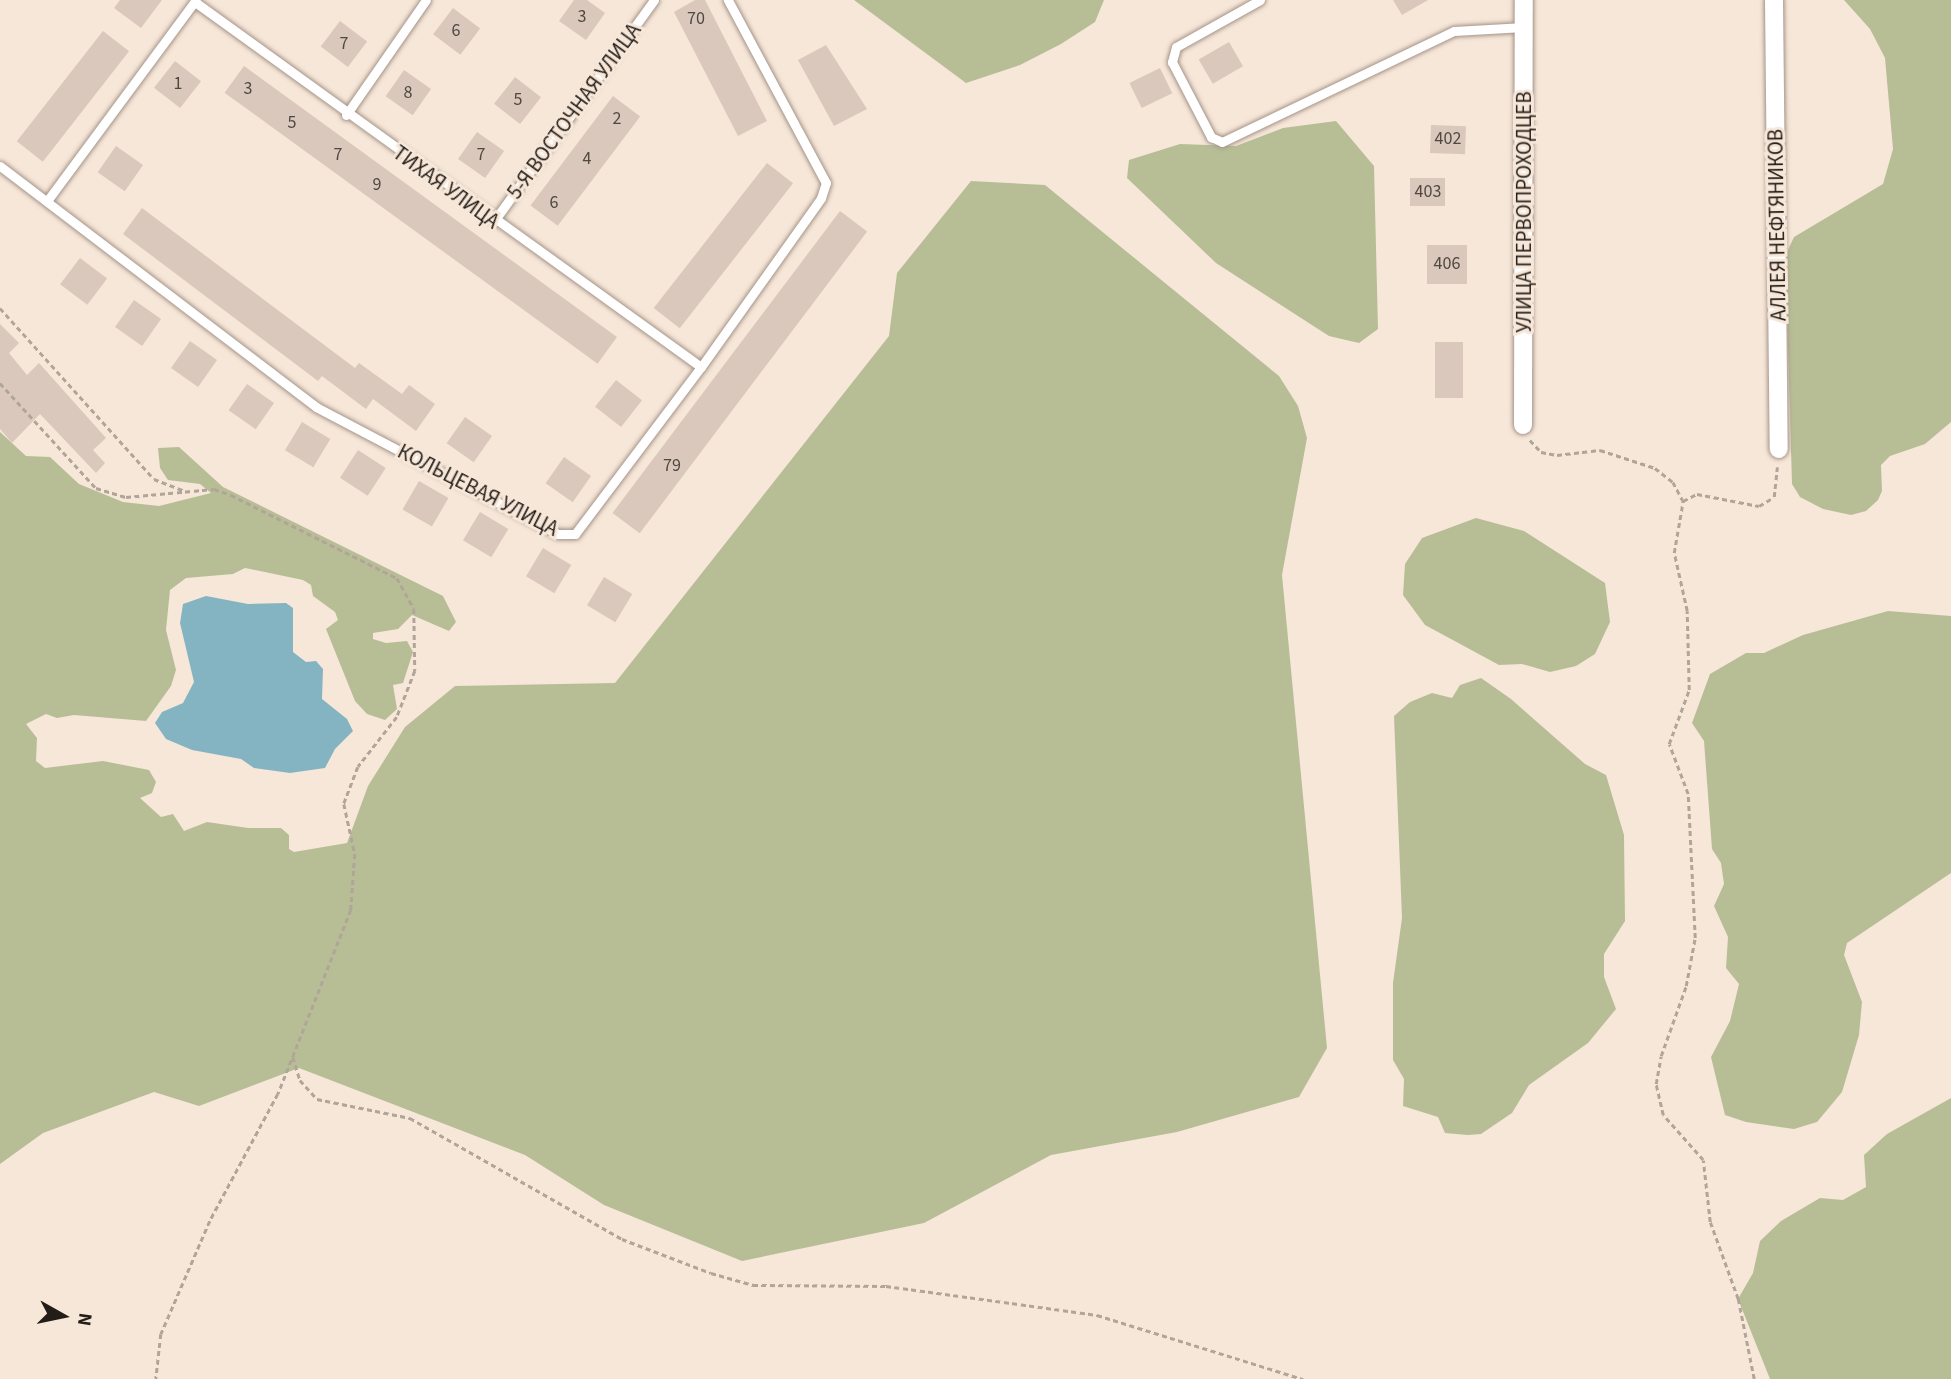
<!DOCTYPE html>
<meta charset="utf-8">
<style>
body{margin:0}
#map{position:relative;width:1951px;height:1379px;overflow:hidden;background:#f7e7d9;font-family:"Source Sans 3",sans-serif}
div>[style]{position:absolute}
.green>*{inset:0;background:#b7be96}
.water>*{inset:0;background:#84b4c2}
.building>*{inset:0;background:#d9c8bb;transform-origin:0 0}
.path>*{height:2.5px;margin-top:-1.25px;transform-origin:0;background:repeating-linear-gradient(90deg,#b1a499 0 5px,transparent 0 8.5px)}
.roads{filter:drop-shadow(0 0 2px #a49488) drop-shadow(0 0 2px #a49488)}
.service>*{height:9px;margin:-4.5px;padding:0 4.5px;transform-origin:4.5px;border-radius:4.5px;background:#fff}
.minor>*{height:18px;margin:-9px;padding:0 9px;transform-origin:9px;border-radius:9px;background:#fff}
span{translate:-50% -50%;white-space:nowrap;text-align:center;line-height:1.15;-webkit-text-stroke:6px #f7e7d9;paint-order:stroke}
.number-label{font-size:18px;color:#504841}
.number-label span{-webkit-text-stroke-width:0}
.street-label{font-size:21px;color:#231d18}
.north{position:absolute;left:28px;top:1281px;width:70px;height:70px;-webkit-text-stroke:5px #f7e7d9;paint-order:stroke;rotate:99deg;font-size:19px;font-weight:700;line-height:28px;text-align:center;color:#231d18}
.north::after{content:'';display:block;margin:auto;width:24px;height:32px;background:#231d18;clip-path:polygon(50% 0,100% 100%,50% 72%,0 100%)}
</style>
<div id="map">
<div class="green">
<i style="clip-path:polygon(854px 0,1104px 0,1095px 22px,1061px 44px,1020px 65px,966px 83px)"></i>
<i style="clip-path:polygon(1844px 0,1951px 0,1951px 422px,1925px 444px,1890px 456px,1881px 465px,1882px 491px,1878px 500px,1866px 511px,1851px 515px,1823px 509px,1800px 497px,1792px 484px,1787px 314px,1787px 252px,1794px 237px,1883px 184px,1893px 149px,1885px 58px,1870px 29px)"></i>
<i style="clip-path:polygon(1336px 121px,1374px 166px,1378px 329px,1359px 343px,1329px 336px,1216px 263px,1127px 178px,1129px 160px,1180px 144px,1236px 146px,1283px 128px)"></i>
<i style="clip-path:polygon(971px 181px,1045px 185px,1279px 376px,1298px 406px,1307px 438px,1282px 575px,1327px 1048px,1299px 1097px,1177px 1132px,1051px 1155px,924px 1223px,742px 1261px,604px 1205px,525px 1155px,299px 1068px,199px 1106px,154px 1092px,43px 1133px,0 1164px,0 432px,26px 456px,50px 457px,79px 484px,123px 502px,159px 506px,211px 493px,200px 484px,168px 480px,160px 468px,158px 448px,179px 447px,223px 487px,443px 596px,456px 622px,449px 631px,412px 615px,398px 629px,373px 633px,373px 639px,386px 643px,407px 641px,413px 652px,403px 683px,393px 685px,397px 709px,385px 720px,367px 714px,355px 701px,326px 629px,338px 620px,335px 612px,313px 596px,311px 585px,303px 580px,245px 568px,233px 574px,186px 578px,170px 590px,166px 630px,176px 670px,171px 686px,146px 721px,74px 715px,57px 718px,46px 714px,26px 724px,37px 738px,36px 761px,45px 768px,103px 761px,149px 770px,156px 782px,152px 793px,140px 798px,161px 817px,173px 814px,184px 831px,207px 822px,248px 828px,281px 828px,289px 835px,289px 849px,294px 852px,347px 843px,368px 786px,405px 727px,455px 686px,615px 683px,889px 336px,897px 273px)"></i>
<i style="clip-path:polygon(1476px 518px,1524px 531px,1605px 583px,1610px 622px,1595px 654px,1576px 666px,1550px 672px,1522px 664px,1499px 665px,1425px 625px,1403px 595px,1405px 564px,1422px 538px)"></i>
<i style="clip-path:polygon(1888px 611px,1951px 616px,1951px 873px,1847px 943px,1844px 955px,1862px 1002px,1859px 1035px,1842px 1092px,1817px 1122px,1794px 1129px,1746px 1122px,1725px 1115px,1711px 1057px,1730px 1021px,1739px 984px,1726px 968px,1728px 937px,1714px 906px,1724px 884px,1721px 863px,1712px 849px,1704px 741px,1692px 723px,1710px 674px,1746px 653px,1764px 653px,1803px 635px)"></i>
<i style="clip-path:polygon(1481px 678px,1511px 699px,1585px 764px,1606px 775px,1624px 835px,1625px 921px,1604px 954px,1604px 977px,1616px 1009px,1588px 1043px,1529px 1085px,1512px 1113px,1481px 1134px,1468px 1135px,1445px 1133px,1438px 1117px,1403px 1106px,1404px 1079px,1393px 1060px,1393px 983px,1402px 918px,1394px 716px,1410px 702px,1432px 693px,1452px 698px,1460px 685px)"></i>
<i style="clip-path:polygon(1951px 1098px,1951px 1379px,1770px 1379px,1738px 1299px,1753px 1273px,1760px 1241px,1781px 1221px,1820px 1198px,1843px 1200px,1866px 1187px,1864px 1155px,1887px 1134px)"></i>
</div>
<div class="water">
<i style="clip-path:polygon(206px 596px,248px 604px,286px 603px,293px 608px,293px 652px,306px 662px,316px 661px,323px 669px,322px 699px,347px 719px,353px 731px,335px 749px,325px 768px,290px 773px,254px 768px,241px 759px,192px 750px,166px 739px,155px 723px,162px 712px,183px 703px,194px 682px,180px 623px,183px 604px)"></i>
</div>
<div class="building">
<i style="clip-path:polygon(120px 0,162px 0,141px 28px,114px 8px)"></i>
<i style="clip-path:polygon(574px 0,587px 0,605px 13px,586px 40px,559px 21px)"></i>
<i style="clip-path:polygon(695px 0,705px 0,767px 121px,738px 136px,674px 12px)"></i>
<i style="clip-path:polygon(1393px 0,1428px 0,1402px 15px)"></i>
<i style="left:453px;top:8px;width:34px;height:33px;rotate:37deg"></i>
<i style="left:340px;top:21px;width:34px;height:32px;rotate:37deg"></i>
<i style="left:103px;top:31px;width:33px;height:140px;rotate:38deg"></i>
<i style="left:1229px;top:42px;width:28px;height:35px;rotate:60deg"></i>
<i style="clip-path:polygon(826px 45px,867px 109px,834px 126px,798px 60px)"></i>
<i style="left:175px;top:61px;width:33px;height:34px;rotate:38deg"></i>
<i style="left:244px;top:66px;width:461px;height:33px;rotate:36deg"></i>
<i style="left:1160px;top:68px;width:28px;height:34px;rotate:64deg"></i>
<i style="left:404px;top:70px;width:33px;height:32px;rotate:35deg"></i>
<i style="left:515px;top:77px;width:33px;height:34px;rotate:38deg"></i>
<i style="left:613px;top:96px;width:34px;height:137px;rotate:37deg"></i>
<i style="left:1431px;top:125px;width:35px;height:28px;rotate:2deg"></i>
<i style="left:477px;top:132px;width:33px;height:33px;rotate:35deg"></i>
<i style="left:116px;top:146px;width:33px;height:32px;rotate:35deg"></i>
<i style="left:767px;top:163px;width:33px;height:184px;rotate:38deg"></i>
<i style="left:1410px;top:178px;width:35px;height:28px"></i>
<i style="clip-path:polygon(142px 208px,355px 368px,359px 363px,402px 394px,409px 385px,435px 404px,416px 431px,373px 399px,366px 409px,322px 376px,318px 381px,123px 234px)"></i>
<i style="left:840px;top:211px;width:34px;height:378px;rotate:37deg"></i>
<i style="left:1427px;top:245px;width:40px;height:39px"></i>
<i style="left:80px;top:258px;width:34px;height:33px;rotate:37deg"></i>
<i style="left:134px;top:300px;width:33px;height:33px;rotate:35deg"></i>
<i style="clip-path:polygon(0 324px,19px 343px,9px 353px,27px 375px,39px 363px,106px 438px,93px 450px,105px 463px,96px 473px,40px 414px,12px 443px,0 429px)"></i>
<i style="left:190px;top:341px;width:33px;height:33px;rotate:35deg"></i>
<i style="left:1435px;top:342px;width:28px;height:56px"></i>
<i style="left:616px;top:380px;width:33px;height:34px;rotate:38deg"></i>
<i style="left:247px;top:384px;width:33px;height:32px;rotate:35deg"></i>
<i style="left:465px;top:417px;width:33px;height:32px;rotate:35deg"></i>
<i style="left:302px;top:422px;width:33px;height:33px;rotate:31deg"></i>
<i style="left:358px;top:450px;width:33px;height:33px;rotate:33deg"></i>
<i style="left:564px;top:457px;width:33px;height:32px;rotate:35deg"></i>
<i style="left:419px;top:481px;width:34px;height:33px;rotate:30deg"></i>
<i style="left:480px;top:512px;width:33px;height:33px;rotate:31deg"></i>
<i style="left:543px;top:548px;width:33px;height:33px;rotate:31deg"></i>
<i style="left:604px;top:577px;width:33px;height:33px;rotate:31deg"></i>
</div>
<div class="path">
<i style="left:0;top:308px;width:230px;rotate:48deg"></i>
<i style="left:154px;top:479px;width:33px;rotate:21deg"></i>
<i style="left:0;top:383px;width:142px;rotate:47.6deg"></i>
<i style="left:96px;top:488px;width:31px;rotate:17deg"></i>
<i style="left:126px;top:497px;width:88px;rotate:-5.2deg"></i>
<i style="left:214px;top:489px;width:18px;rotate:19deg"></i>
<i style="left:231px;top:495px;width:186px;rotate:26.6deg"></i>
<i style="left:397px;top:578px;width:35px;rotate:61deg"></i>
<i style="left:414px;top:609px;width:62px;rotate:89.1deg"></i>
<i style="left:415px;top:671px;width:49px;rotate:111.4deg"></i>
<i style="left:397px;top:717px;width:63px;rotate:128deg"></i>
<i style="left:358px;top:767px;width:40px;rotate:111deg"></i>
<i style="left:344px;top:804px;width:51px;rotate:77.6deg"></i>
<i style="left:355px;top:854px;width:56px;rotate:94.1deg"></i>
<i style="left:351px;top:910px;width:198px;rotate:111.6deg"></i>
<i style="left:278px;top:1094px;width:144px;rotate:118.2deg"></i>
<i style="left:210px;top:1221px;width:123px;rotate:113.4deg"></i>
<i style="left:161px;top:1334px;width:45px;rotate:96.3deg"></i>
<i style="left:1530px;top:440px;width:16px;rotate:47deg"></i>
<i style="left:1541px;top:452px;width:16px;rotate:11deg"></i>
<i style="left:1557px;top:455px;width:43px;rotate:-6.6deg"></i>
<i style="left:1600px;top:450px;width:58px;rotate:18.1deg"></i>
<i style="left:1655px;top:468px;width:23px;rotate:38deg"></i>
<i style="left:1673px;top:482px;width:21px;rotate:62deg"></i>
<i style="left:293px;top:1057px;width:24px;rotate:73deg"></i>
<i style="left:300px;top:1080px;width:25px;rotate:48deg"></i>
<i style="left:317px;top:1099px;width:95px;rotate:11.5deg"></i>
<i style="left:410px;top:1118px;width:244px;rotate:29.7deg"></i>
<i style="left:622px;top:1239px;width:95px;rotate:20.9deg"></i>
<i style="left:711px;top:1273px;width:44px;rotate:15.9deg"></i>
<i style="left:753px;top:1285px;width:133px;rotate:0.4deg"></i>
<i style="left:886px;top:1286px;width:213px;rotate:7.8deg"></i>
<i style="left:1097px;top:1315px;width:216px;rotate:17.3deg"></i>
<i style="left:1754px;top:1379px;width:82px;rotate:-101.3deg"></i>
<i style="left:1738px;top:1299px;width:82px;rotate:-110deg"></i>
<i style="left:1710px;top:1222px;width:62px;rotate:-96.4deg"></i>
<i style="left:1703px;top:1160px;width:60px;rotate:-131.6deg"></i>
<i style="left:1663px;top:1115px;width:32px;rotate:-103deg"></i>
<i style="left:1656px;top:1084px;width:28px;rotate:-80deg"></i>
<i style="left:1661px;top:1056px;width:74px;rotate:-70.3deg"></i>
<i style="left:1686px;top:986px;width:49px;rotate:-79.4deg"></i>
<i style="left:1695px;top:938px;width:144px;rotate:-92.8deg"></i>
<i style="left:1688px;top:794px;width:53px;rotate:-110.8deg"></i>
<i style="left:1669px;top:744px;width:58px;rotate:-69.7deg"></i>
<i style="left:1689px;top:690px;width:79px;rotate:-91.5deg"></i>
<i style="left:1687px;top:611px;width:59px;rotate:-102.6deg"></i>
<i style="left:1674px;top:553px;width:53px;rotate:-80.2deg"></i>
<i style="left:1683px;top:501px;width:16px;rotate:-27deg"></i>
<i style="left:1697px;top:494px;width:63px;rotate:11deg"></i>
<i style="left:1759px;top:506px;width:17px;rotate:-31deg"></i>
<i style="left:1774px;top:497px;width:30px;rotate:-84deg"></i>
</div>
<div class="roads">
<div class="service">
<i style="left:1260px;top:0;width:96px;rotate:150.8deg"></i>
<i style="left:1176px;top:47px;width:16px;rotate:105deg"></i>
<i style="left:1172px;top:62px;width:85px;rotate:62.5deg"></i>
<i style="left:1211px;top:137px;width:12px;rotate:24deg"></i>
<i style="left:1222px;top:142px;width:257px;rotate:-25.6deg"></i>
<i style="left:1454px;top:31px;width:70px;rotate:-3.3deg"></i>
<i style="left:195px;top:2px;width:624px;rotate:35.8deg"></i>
<i style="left:346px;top:115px;width:140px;rotate:-55.2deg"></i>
<i style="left:0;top:166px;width:397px;rotate:37.3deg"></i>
<i style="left:316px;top:407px;width:273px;rotate:27.7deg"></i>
<i style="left:558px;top:534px;width:17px"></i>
<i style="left:575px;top:534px;width:209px;rotate:-53deg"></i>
<i style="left:701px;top:367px;width:207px;rotate:-54.6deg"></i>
<i style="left:821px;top:198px;width:16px;rotate:-72deg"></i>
<i style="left:826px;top:183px;width:208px;rotate:-118.2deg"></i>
<i style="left:47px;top:201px;width:250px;rotate:-53.5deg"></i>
<i style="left:494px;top:221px;width:273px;rotate:-54.1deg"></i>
</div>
<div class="minor">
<i style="left:1774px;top:0;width:449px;rotate:89.4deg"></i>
<i style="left:1523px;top:425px;width:425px;rotate:-89.9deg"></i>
</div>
</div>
<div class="number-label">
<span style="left:582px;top:17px">3</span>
<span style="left:696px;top:19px">70</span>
<span style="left:456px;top:31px">6</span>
<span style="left:344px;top:44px">7</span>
<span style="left:178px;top:84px">1</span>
<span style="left:248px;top:89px">3</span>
<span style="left:408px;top:93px">8</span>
<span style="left:518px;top:100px">5</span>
<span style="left:617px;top:119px">2</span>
<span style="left:292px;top:123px">5</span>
<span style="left:1448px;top:139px">402</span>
<span style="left:338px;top:155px">7</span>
<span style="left:481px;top:155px">7</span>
<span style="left:587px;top:159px">4</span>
<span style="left:377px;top:185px">9</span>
<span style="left:1428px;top:192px">403</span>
<span style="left:554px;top:203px">6</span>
<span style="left:1447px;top:264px">406</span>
<span style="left:672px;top:466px">79</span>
</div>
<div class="street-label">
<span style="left:574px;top:111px;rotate:-54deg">5-Я ВОСТОЧНАЯ УЛИЦА</span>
<span style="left:446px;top:187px;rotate:36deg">ТИХАЯ УЛИЦА</span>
<span style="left:1524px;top:212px;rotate:-90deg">УЛИЦА ПЕРВОПРОХОДЦЕВ</span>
<span style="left:1777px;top:225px;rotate:-91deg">АЛЛЕЯ НЕФТЯНИКОВ</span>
<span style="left:478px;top:490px;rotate:27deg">КОЛЬЦЕВАЯ УЛИЦА</span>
</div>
<div class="north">N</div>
</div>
